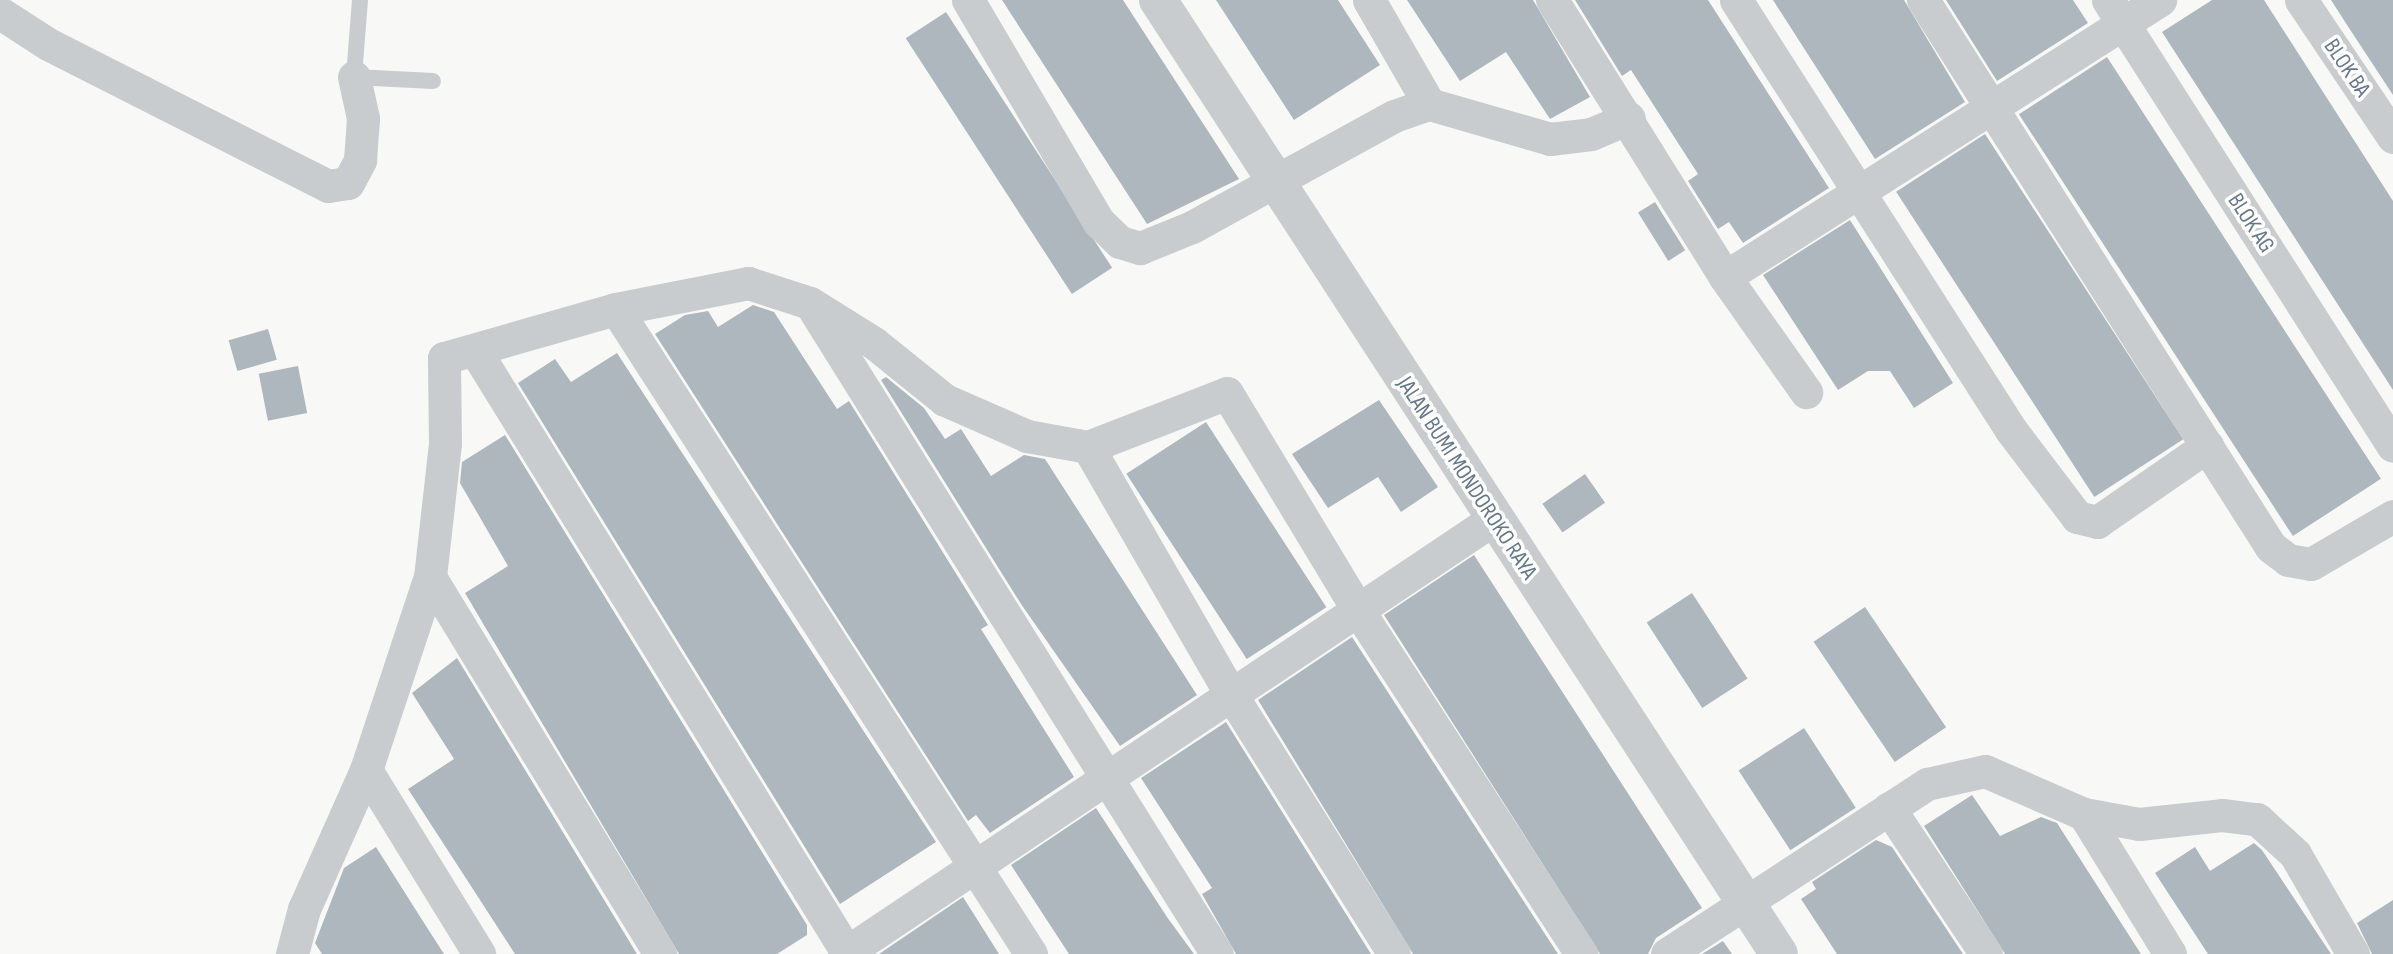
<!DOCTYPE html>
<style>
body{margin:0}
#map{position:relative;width:2393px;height:954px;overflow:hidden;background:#f8f9f6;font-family:"Sofia Sans Condensed",sans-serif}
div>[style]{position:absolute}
.building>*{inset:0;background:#aeb7bd;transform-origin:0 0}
.service>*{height:16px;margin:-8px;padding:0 8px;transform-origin:8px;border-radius:8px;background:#c8cccf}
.minor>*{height:33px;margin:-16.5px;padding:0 16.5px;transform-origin:16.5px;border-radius:16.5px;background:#c8cccf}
.tertiary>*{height:38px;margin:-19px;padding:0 19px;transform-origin:19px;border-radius:19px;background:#c8cccf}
span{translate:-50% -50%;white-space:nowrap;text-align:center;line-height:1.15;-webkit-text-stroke:7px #fff;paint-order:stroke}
.street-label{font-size:23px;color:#657889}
</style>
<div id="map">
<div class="building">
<i style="clip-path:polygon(1002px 0,1123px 0,1239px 179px,1147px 224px)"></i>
<i style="clip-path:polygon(1216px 0,1338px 0,1380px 65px,1294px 120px)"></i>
<i style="clip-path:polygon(1407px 0,1533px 0,1590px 97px,1550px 119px,1506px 52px,1460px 81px)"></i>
<i style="clip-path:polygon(1575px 0,1708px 0,1829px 188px,1743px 243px,1729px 222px,1718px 229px,1688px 181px,1698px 174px,1631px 70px,1622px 76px)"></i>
<i style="clip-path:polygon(1773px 0,1904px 0,1965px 102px,1875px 159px)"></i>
<i style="clip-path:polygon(1946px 0,2073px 0,2088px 23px,1997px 81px)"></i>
<i style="clip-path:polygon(2212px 0,2264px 0,2393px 201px,2393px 390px,2162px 32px)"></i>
<i style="clip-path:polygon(2331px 0,2393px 0,2393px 95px,2349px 28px)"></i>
<i style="left:946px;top:12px;width:305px;height:48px;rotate:57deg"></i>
<i style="left:2107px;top:57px;width:503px;height:105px;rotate:57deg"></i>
<i style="left:1985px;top:134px;width:364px;height:106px;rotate:57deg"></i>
<i style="left:1655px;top:202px;width:57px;height:20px;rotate:58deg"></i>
<i style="clip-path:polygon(1850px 220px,1953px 383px,1914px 408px,1890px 371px,1868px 371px,1838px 390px,1763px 275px)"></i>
<i style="clip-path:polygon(753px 305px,774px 312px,837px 409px,849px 401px,988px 625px,981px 629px,1074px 777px,990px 833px,976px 815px,968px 821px,655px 334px,685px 315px,708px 311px,718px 327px)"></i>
<i style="left:268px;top:329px;width:32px;height:41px;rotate:74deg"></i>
<i style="clip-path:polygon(617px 353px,936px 842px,840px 904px,518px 383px,555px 359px,571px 382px)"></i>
<i style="left:298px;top:366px;width:48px;height:40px;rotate:79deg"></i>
<i style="clip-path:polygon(886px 377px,924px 408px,945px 439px,961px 429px,991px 476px,1024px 455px,1045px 459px,1197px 695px,1120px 746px,1021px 604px,881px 380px)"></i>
<i style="clip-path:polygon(1379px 400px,1438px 487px,1401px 512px,1378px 477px,1328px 508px,1292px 454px)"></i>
<i style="left:1206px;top:422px;width:221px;height:95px;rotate:57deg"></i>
<i style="clip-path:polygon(505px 435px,807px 925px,807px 935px,777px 954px,679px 954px,465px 593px,508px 566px,460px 483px,462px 462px)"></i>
<i style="left:1585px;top:474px;width:35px;height:52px;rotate:55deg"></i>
<i style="clip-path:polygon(1474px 555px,1702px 908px,1656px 938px,1648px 954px,1600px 954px,1384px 615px)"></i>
<i style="left:1692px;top:593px;width:102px;height:54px;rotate:57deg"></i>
<i style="left:1865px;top:607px;width:145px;height:62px;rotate:56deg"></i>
<i style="clip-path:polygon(1352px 637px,1558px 954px,1413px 954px,1258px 700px)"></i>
<i style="clip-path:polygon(457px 658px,637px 954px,515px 954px,408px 789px,454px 759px,412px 693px)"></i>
<i style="clip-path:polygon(1226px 722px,1371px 954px,1236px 954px,1202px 894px,1212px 888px,1141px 778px)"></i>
<i style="left:1804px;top:728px;width:95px;height:78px;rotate:57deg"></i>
<i style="clip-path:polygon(1972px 795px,2000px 836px,2041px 817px,2057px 823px,2141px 954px,2005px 954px,1924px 826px)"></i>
<i style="clip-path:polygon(1096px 808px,1167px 917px,1194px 954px,1069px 954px,1011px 865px)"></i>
<i style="clip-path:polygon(1876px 840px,1892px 847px,1963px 954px,1837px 954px,1801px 899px,1816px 889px,1812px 882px)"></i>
<i style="clip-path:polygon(2254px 843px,2262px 850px,2331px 954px,2208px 954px,2155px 873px,2195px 847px,2210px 871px)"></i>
<i style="clip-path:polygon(376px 847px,419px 915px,444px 954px,322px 954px,315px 943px,344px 868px)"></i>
<i style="clip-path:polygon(963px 897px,999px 954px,879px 954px)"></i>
<i style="clip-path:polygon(2393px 900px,2393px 954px,2372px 954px,2357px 923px)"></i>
<i style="clip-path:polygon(1723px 941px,1732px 954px,1702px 954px)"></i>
</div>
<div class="service">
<i style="left:360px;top:0;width:77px;rotate:94.5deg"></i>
<i style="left:354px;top:77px;width:79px;rotate:2.9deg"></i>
</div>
<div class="minor">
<i style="left:968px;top:0;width:258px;rotate:59.5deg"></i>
<i style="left:1099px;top:222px;width:29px;rotate:44deg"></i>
<i style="left:1120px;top:242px;width:21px;rotate:17deg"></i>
<i style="left:1140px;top:248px;width:56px;rotate:-22deg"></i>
<i style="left:1192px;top:227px;width:230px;rotate:-28.8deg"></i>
<i style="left:1394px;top:116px;width:37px;rotate:-19deg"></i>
<i style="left:1429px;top:104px;width:126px;rotate:16.1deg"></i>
<i style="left:1550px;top:139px;width:41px;rotate:-7deg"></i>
<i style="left:1591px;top:134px;width:41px;rotate:-22.8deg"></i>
<i style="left:1369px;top:0;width:120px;rotate:60deg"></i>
<i style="left:1552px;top:0;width:327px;rotate:58deg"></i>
<i style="left:1725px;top:277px;width:141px;rotate:54.8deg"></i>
<i style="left:1736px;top:0;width:510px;rotate:57.4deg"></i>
<i style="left:2011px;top:430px;width:109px;rotate:52.8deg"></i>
<i style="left:2077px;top:517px;width:21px;rotate:14deg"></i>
<i style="left:2097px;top:522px;width:134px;rotate:-34.6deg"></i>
<i style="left:1923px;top:0;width:648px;rotate:57.54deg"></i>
<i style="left:2271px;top:547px;width:21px;rotate:37deg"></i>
<i style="left:2288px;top:560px;width:23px;rotate:10deg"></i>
<i style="left:2311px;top:564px;width:95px;rotate:-30.3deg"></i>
<i style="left:2108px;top:0;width:529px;rotate:57.42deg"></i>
<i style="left:2301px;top:0;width:165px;rotate:56.1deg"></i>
<i style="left:0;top:13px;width:57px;rotate:32.9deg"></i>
<i style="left:48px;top:44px;width:314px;rotate:26.9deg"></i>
<i style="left:328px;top:186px;width:20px;rotate:-9deg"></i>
<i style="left:348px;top:183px;width:26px;rotate:-62deg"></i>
<i style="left:360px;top:160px;width:42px;rotate:-85.9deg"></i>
<i style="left:363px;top:118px;width:42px;rotate:-102.4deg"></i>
<i style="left:1725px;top:277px;width:516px;rotate:-32.49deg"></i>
<i style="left:616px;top:309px;width:767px;rotate:57.24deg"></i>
<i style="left:815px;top:311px;width:758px;rotate:57.99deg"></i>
<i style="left:475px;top:350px;width:710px;rotate:58.3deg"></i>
<i style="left:1088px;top:447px;width:282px;rotate:60deg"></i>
<i style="left:1229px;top:691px;width:310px;rotate:57.9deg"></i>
<i style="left:430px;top:577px;width:442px;rotate:58.6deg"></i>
<i style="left:366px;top:770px;width:216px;rotate:58.4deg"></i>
<i style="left:1889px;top:808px;width:175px;rotate:56.4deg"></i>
<i style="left:2084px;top:814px;width:164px;rotate:58.4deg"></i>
<i style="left:292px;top:954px;width:47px;rotate:-75.1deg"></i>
<i style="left:304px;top:909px;width:152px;rotate:-66deg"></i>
<i style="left:366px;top:770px;width:203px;rotate:-71.7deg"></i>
<i style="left:430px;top:577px;width:134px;rotate:-83.6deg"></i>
<i style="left:445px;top:444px;width:86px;rotate:-90.7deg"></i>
<i style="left:444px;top:358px;width:179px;rotate:-15.9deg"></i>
<i style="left:616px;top:309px;width:135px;rotate:-11.1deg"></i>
<i style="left:748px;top:283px;width:65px;rotate:17.9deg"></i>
<i style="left:810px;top:303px;width:75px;rotate:32deg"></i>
<i style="left:874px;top:343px;width:91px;rotate:38.8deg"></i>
<i style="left:945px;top:400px;width:90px;rotate:23.7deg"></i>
<i style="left:1027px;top:436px;width:62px;rotate:10.2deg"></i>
<i style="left:1088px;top:447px;width:149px;rotate:-21.2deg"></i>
<i style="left:1227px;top:393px;width:250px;rotate:58.9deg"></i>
<i style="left:1356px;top:607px;width:414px;rotate:57deg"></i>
<i style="left:844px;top:954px;width:780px;rotate:-33.81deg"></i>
<i style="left:1667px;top:954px;width:311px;rotate:-33.2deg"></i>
<i style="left:1927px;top:784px;width:59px;rotate:-12.6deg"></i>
<i style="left:1985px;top:771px;width:108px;rotate:23.5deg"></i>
<i style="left:2084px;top:814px;width:56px;rotate:10.3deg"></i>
<i style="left:2139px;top:824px;width:83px;rotate:-6.2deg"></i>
<i style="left:2222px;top:815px;width:35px;rotate:7deg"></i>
<i style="left:2257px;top:819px;width:52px;rotate:42.6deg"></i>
<i style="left:2295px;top:854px;width:116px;rotate:59.9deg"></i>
</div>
<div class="tertiary">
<i style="left:1158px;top:0;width:1138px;rotate:56.94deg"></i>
</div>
<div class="street-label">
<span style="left:2347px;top:68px;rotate:56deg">BLOK BA</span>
<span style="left:2251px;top:223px;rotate:57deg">BLOK AG</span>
<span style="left:1467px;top:478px;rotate:57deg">JALAN BUMI MONDOROKO RAYA</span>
</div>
</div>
